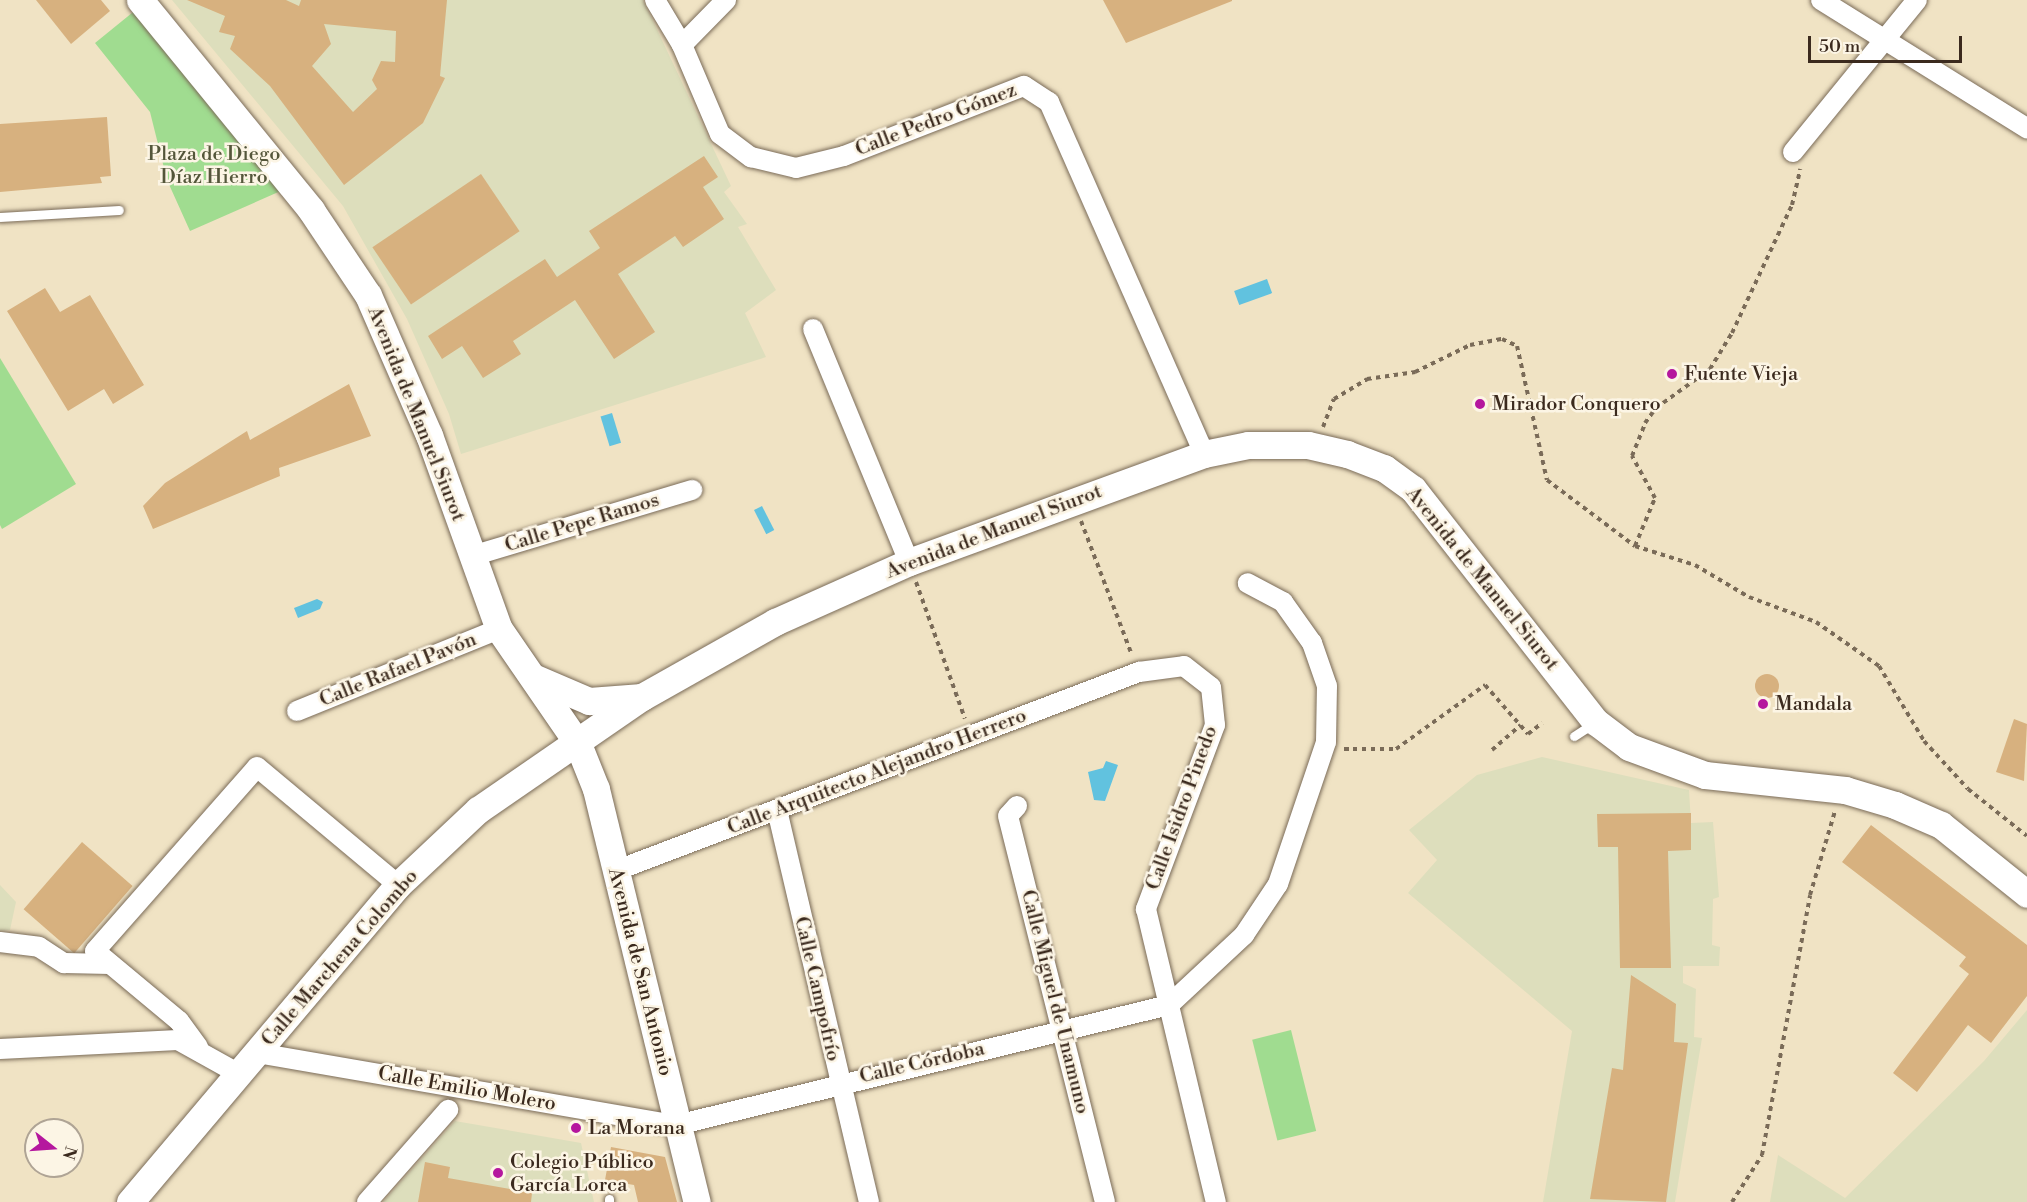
<!DOCTYPE html>
<meta charset="utf-8">
<style>
body{margin:0}
#map{position:relative;width:2027px;height:1202px;overflow:hidden;background:#f0e3c4;font-family:"Libre Bodoni",serif}
div>[style]{position:absolute}
.built>*{inset:0;background:#dddebc}
.green>*{inset:0;background:#a0dc90;transform-origin:0 0}
.water>*{inset:0;background:#61c2df;transform-origin:0 0}
.building>*{inset:0;background:#d7b17f;transform-origin:0 0}
.round{border-radius:50%}
.path>*{height:4px;margin-top:-2px;transform-origin:0;background:repeating-linear-gradient(90deg,#7a6b58 0 4.5px,transparent 0 9px)}
.roads{filter:drop-shadow(0 0 2px #7a6b58) drop-shadow(0 0 2px #7a6b58)}
.lane>*{height:9px;margin:-4.5px;padding:0 4.5px;transform-origin:4.5px;border-radius:4.5px;background:#fff}
.street>*{height:20px;margin:-10px;padding:0 10px;transform-origin:10px;border-radius:10px;background:#fff}
.secondary>*{height:27px;margin:-13.5px;padding:0 13.5px;transform-origin:13.5px;border-radius:13.5px;background:#fff}
.dots>*{width:16px;height:16px;translate:-50% -50%;box-sizing:border-box;border:3px solid #fcf5e5;border-radius:50%}
span{translate:-50% -50%;white-space:nowrap;text-align:center;line-height:1.15;-webkit-text-stroke:5px #fcf5e5;paint-order:stroke}
.street-label{font-size:20px;color:#3b2a1e}
.park-label{font-size:20px;color:#54563a}
.poi-label{font-size:20px;color:#3b2a1e}
.left{translate:0 -50%;text-align:left}
.north{position:absolute;left:24px;top:1118px;width:60px;height:60px;box-sizing:border-box;background:#fcf5e5;border:2px solid #afa495;border-radius:50%;rotate:107deg;font-size:16px;font-weight:700;line-height:24px;text-align:center;color:#3b2a1e}
.north::after{content:'';display:block;margin:auto;width:21px;height:27px;background:#b5179e;clip-path:polygon(50% 0,100% 100%,50% 72%,0 100%)}
.scale{position:absolute;left:1808px;top:36px;width:154px;height:27px;box-sizing:border-box;border:3px solid #3b2a1e;border-top:0;padding-left:8px;font-size:18px;line-height:21px;white-space:nowrap;color:#3b2a1e;-webkit-text-stroke:4px #fcf5e5;paint-order:stroke}
</style>
<div id="map">
<div class="built">
<i style="clip-path:polygon(172px 0,643px 0,731px 186px,724px 192px,747px 224px,738px 227px,776px 290px,745px 313px,766px 357px,461px 454px,449px 414px,407px 319px,343px 206px)"></i>
<i style="clip-path:polygon(1542px 757px,1689px 790px,1691px 823px,1713px 822px,1719px 897px,1713px 899px,1712px 945px,1720px 947px,1719px 966px,1683px 966px,1683px 983px,1696px 989px,1694px 1037px,1702px 1038px,1675px 1202px,1543px 1202px,1572px 1031px,1408px 893px,1437px 860px,1409px 830px,1477px 775px)"></i>
<i style="clip-path:polygon(0 885px,16px 902px,10px 930px,0 931px)"></i>
<i style="clip-path:polygon(2027px 1010px,2027px 1202px,1770px 1202px,1778px 1155px,1845px 1198px,1984px 1061px)"></i>
<i style="clip-path:polygon(455px 1121px,581px 1143px,594px 1202px,383px 1202px)"></i>
</div>
<div class="green">
<i style="clip-path:polygon(143px 4px,292px 186px,190px 231px,167px 180px,150px 112px,95px 43px)"></i>
<i style="clip-path:polygon(0 358px,76px 484px,2px 529px,0 525px)"></i>
<i style="left:1291px;top:1030px;width:104px;height:40px;rotate:76deg"></i>
</div>
<div class="water">
<i style="left:1267px;top:279px;width:15px;height:35px;rotate:70deg"></i>
<i style="left:612px;top:413px;width:31px;height:12px;rotate:73deg"></i>
<i style="left:762px;top:506px;width:27px;height:9px;rotate:63deg"></i>
<i style="clip-path:polygon(317px 599px,323px 602px,320px 609px,298px 618px,294px 608px)"></i>
<i style="clip-path:polygon(1106px 761px,1118px 765px,1105px 801px,1094px 800px,1088px 772px,1103px 768px)"></i>
</div>
<div class="building">
<i style="clip-path:polygon(36px 0,101px 0,110px 11px,71px 44px)"></i>
<i style="clip-path:polygon(evenodd,187px 0,286px 0,299px 6px,301px 0,447px 0,440px 76px,445px 78px,423px 123px,344px 185px,270px 86px,230px 49px,235px 36px,219px 32px,225px 16px,187px 0,324px 24px,396px 31px,395px 62px,381px 61px,372px 80px,377px 89px,353px 112px,312px 66px,331px 44px,324px 24px)"></i>
<i style="clip-path:polygon(1103px 0,1232px 0,1232px 1px,1126px 43px)"></i>
<i style="clip-path:polygon(107px 117px,111px 176px,100px 177px,102px 183px,0 192px,0 124px)"></i>
<i style="clip-path:polygon(704px 156px,718px 177px,703px 187px,724px 219px,683px 247px,675px 236px,618px 274px,655px 332px,614px 359px,575px 300px,513px 341px,521px 354px,483px 378px,462px 346px,442px 359px,428px 336px,545px 259px,557px 277px,600px 248px,589px 231px)"></i>
<i style="left:481px;top:174px;width:69px;height:131px;rotate:56deg"></i>
<i style="clip-path:polygon(45px 288px,60px 312px,90px 295px,144px 385px,113px 404px,104px 389px,68px 411px,7px 311px)"></i>
<i style="clip-path:polygon(349px 384px,371px 436px,279px 468px,280px 476px,153px 529px,143px 506px,165px 483px,247px 431px,250px 440px)"></i>
<i class="round" style="left:1755px;top:674px;width:24px;height:24px"></i>
<i style="clip-path:polygon(2014px 719px,2027px 724px,2024px 781px,1996px 772px)"></i>
<i style="clip-path:polygon(1691px 813px,1691px 850px,1668px 851px,1671px 968px,1620px 968px,1618px 847px,1598px 847px,1597px 814px)"></i>
<i style="clip-path:polygon(1871px 825px,2027px 945px,2027px 996px,1991px 1043px,1968px 1025px,1917px 1092px,1893px 1073px,1969px 974px,1959px 966px,1966px 957px,1842px 862px)"></i>
<i style="left:82px;top:842px;width:67px;height:89px;rotate:41deg"></i>
<i style="clip-path:polygon(1631px 975px,1676px 1004px,1674px 1042px,1688px 1043px,1666px 1202px,1590px 1199px,1612px 1068px,1623px 1070px)"></i>
<i style="clip-path:polygon(611px 1147px,665px 1157px,677px 1202px,638px 1202px,634px 1185px,605px 1180px)"></i>
<i style="clip-path:polygon(425px 1162px,450px 1167px,448px 1178px,532px 1193px,531px 1202px,418px 1202px)"></i>
</div>
<div class="path">
<i style="left:1323px;top:427px;width:30px;rotate:-69deg"></i>
<i style="left:1334px;top:399px;width:39px;rotate:-31deg"></i>
<i style="left:1367px;top:379px;width:49px;rotate:-8.3deg"></i>
<i style="left:1415px;top:372px;width:61px;rotate:-26.1deg"></i>
<i style="left:1470px;top:345px;width:33px;rotate:-11deg"></i>
<i style="left:1502px;top:339px;width:17px;rotate:25deg"></i>
<i style="left:1517px;top:346px;width:137px;rotate:77.4deg"></i>
<i style="left:1547px;top:480px;width:110px;rotate:36.9deg"></i>
<i style="left:1635px;top:546px;width:63px;rotate:17.6deg"></i>
<i style="left:1695px;top:565px;width:63px;rotate:30.7deg"></i>
<i style="left:1749px;top:597px;width:72px;rotate:20.5deg"></i>
<i style="left:1816px;top:622px;width:77px;rotate:34.9deg"></i>
<i style="left:1879px;top:666px;width:87px;rotate:59deg"></i>
<i style="left:1924px;top:741px;width:65px;rotate:47.5deg"></i>
<i style="left:1968px;top:789px;width:75px;rotate:38.5deg"></i>
<i style="left:1081px;top:521px;width:143px;rotate:69.2deg"></i>
<i style="left:1635px;top:546px;width:52px;rotate:-67.4deg"></i>
<i style="left:1655px;top:498px;width:48px;rotate:-118.7deg"></i>
<i style="left:1632px;top:456px;width:35px;rotate:-68deg"></i>
<i style="left:1645px;top:423px;width:19px;rotate:-54deg"></i>
<i style="left:1656px;top:408px;width:67px;rotate:-35.8deg"></i>
<i style="left:1710px;top:369px;width:42px;rotate:-58.6deg"></i>
<i style="left:1732px;top:333px;width:141px;rotate:-64.9deg"></i>
<i style="left:1792px;top:205px;width:37px;rotate:-77deg"></i>
<i style="left:916px;top:582px;width:145px;rotate:70.3deg"></i>
<i style="left:1344px;top:749px;width:52px"></i>
<i style="left:1396px;top:749px;width:110px;rotate:-35.7deg"></i>
<i style="left:1485px;top:685px;width:65px;rotate:48.7deg"></i>
<i style="left:1528px;top:734px;width:18px;rotate:-38deg"></i>
<i style="left:1492px;top:750px;width:38px;rotate:-41deg"></i>
<i style="left:1732px;top:1202px;width:56px;rotate:-57.4deg"></i>
<i style="left:1762px;top:1155px;width:264px;rotate:-79.5deg"></i>
<i style="left:1810px;top:895px;width:88px;rotate:-73.4deg"></i>
</div>
<div class="roads">
<div class="lane">
<i style="left:0;top:217px;width:119px;rotate:-3.4deg"></i>
<i style="left:1574px;top:736px;width:24px;rotate:-33deg"></i>
<i style="left:609px;top:1199px;width:3px;rotate:90deg"></i>
</div>
<div class="street">
<i style="left:655px;top:0;width:52px;rotate:59deg"></i>
<i style="left:682px;top:45px;width:97px;rotate:66.9deg"></i>
<i style="left:720px;top:134px;width:39px;rotate:37deg"></i>
<i style="left:751px;top:157px;width:46px;rotate:13.7deg"></i>
<i style="left:796px;top:168px;width:49px;rotate:-14deg"></i>
<i style="left:844px;top:156px;width:193px;rotate:-21.3deg"></i>
<i style="left:1024px;top:86px;width:30px;rotate:33deg"></i>
<i style="left:1049px;top:102px;width:385px;rotate:66.2deg"></i>
<i style="left:1821px;top:0;width:243px;rotate:31.9deg"></i>
<i style="left:682px;top:45px;width:63px;rotate:-45.6deg"></i>
<i style="left:1793px;top:152px;width:196px;rotate:-50.8deg"></i>
<i style="left:813px;top:329px;width:252px;rotate:67.6deg"></i>
<i style="left:472px;top:556px;width:230px;rotate:-16.7deg"></i>
<i style="left:297px;top:711px;width:218px;rotate:-22.1deg"></i>
<i style="left:1017px;top:806px;width:13px;rotate:132deg"></i>
<i style="left:1008px;top:816px;width:398px;rotate:75.9deg"></i>
<i style="left:777px;top:810px;width:403px;rotate:76.8deg"></i>
<i style="left:615px;top:871px;width:561px;rotate:-20.8deg"></i>
<i style="left:1139px;top:672px;width:45px;rotate:-7.6deg"></i>
<i style="left:1184px;top:666px;width:34px;rotate:38deg"></i>
<i style="left:1211px;top:687px;width:38px;rotate:84deg"></i>
<i style="left:1215px;top:725px;width:197px;rotate:110.6deg"></i>
<i style="left:1146px;top:909px;width:301px;rotate:76.6deg"></i>
<i style="left:0;top:942px;width:39px;rotate:7deg"></i>
<i style="left:39px;top:947px;width:30px;rotate:33deg"></i>
<i style="left:64px;top:963px;width:46px;rotate:1.2deg"></i>
<i style="left:198px;top:1047px;width:32px;rotate:-126deg"></i>
<i style="left:179px;top:1021px;width:109px;rotate:-140.2deg"></i>
<i style="left:95px;top:951px;width:245px;rotate:-48.6deg"></i>
<i style="left:257px;top:767px;width:184px;rotate:39.9deg"></i>
<i style="left:0;top:1049px;width:178px;rotate:-2.9deg"></i>
<i style="left:178px;top:1040px;width:70px;rotate:29.1deg"></i>
<i style="left:258px;top:1053px;width:425px;rotate:9.8deg"></i>
<i style="left:677px;top:1125px;width:506px;rotate:-13.71deg"></i>
<i style="left:1169px;top:1005px;width:103px;rotate:-43deg"></i>
<i style="left:1244px;top:935px;width:61px;rotate:-56.3deg"></i>
<i style="left:1278px;top:884px;width:150px;rotate:-71.3deg"></i>
<i style="left:1326px;top:742px;width:56px;rotate:-89deg"></i>
<i style="left:1327px;top:686px;width:46px;rotate:-109.2deg"></i>
<i style="left:1312px;top:643px;width:50px;rotate:-125.3deg"></i>
<i style="left:1283px;top:602px;width:40px;rotate:-152deg"></i>
<i style="left:367px;top:1202px;width:123px;rotate:-48.6deg"></i>
</div>
<div class="secondary">
<i style="left:140px;top:0;width:271px;rotate:50.8deg"></i>
<i style="left:311px;top:210px;width:102px;rotate:56.2deg"></i>
<i style="left:368px;top:295px;width:153px;rotate:66.5deg"></i>
<i style="left:429px;top:435px;width:206px;rotate:70.2deg"></i>
<i style="left:499px;top:629px;width:140px;rotate:55.5deg"></i>
<i style="left:578px;top:744px;width:48px;rotate:68.2deg"></i>
<i style="left:596px;top:789px;width:425px;rotate:76.3deg"></i>
<i style="left:535px;top:678px;width:59px;rotate:23.1deg"></i>
<i style="left:589px;top:701px;width:53px;rotate:-4.3deg"></i>
<i style="left:130px;top:1202px;width:415px;rotate:-49.8deg"></i>
<i style="left:398px;top:885px;width:110px;rotate:-43.2deg"></i>
<i style="left:478px;top:810px;width:199px;rotate:-34.6deg"></i>
<i style="left:642px;top:697px;width:153px;rotate:-29.4deg"></i>
<i style="left:775px;top:622px;width:147px;rotate:-24.1deg"></i>
<i style="left:909px;top:562px;width:314px;rotate:-20.1deg"></i>
<i style="left:1204px;top:454px;width:45px;rotate:-11.6deg"></i>
<i style="left:1248px;top:445px;width:60px"></i>
<i style="left:1308px;top:445px;width:40px;rotate:13deg"></i>
<i style="left:1347px;top:454px;width:40px;rotate:21deg"></i>
<i style="left:1384px;top:468px;width:36px;rotate:36deg"></i>
<i style="left:1413px;top:489px;width:296px;rotate:51.9deg"></i>
<i style="left:1596px;top:722px;width:41px;rotate:37.1deg"></i>
<i style="left:1629px;top:747px;width:81px;rotate:20.2deg"></i>
<i style="left:1705px;top:775px;width:141px;rotate:6.1deg"></i>
<i style="left:1845px;top:790px;width:52px;rotate:16.7deg"></i>
<i style="left:1895px;top:805px;width:50px;rotate:23.5deg"></i>
<i style="left:1941px;top:825px;width:110px;rotate:38.7deg"></i>
</div>
</div>
<div class="dots">
<i style="left:1672px;top:374px;background:#b5179e"></i>
<i style="left:1480px;top:404px;background:#b5179e"></i>
<i style="left:1763px;top:704px;background:#b5179e"></i>
<i style="left:576px;top:1128px;background:#b5179e"></i>
<i style="left:498px;top:1173px;background:#b5179e"></i>
</div>
<div class="street-label">
<span style="left:936px;top:120px;rotate:-21deg">Calle Pedro Gómez</span>
<span style="left:416px;top:414px;rotate:68deg">Avenida de Manuel Siurot</span>
<span style="left:582px;top:523px;rotate:-17deg">Calle Pepe Ramos</span>
<span style="left:994px;top:532px;rotate:-21deg">Avenida de Manuel Siurot</span>
<span style="left:1482px;top:579px;rotate:51deg">Avenida de Manuel Siurot</span>
<span style="left:398px;top:670px;rotate:-22deg">Calle Rafael Pavón</span>
<span style="left:877px;top:772px;rotate:-21deg">Calle Arquitecto Alejandro Herrero</span>
<span style="left:1182px;top:808px;rotate:-70deg">Calle Isidro Pinedo</span>
<span style="left:340px;top:958px;rotate:-49deg">Calle Marchena Colombo</span>
<span style="left:640px;top:972px;rotate:76deg">Avenida de San Antonio</span>
<span style="left:817px;top:989px;rotate:77deg">Calle Campofrío</span>
<span style="left:1055px;top:1002px;rotate:76deg">Calle Miguel de Unamuno</span>
<span style="left:922px;top:1063px;rotate:-13deg">Calle Córdoba</span>
<span style="left:467px;top:1089px;rotate:10deg">Calle Emilio Molero</span>
</div>
<div class="park-label">
<span style="left:214px;top:166px">Plaza de Diego<br>Díaz Hierro</span>
</div>
<div class="poi-label">
<span class="left" style="left:1684px;top:374px">Fuente Vieja</span>
<span class="left" style="left:1492px;top:404px">Mirador Conquero</span>
<span class="left" style="left:1775px;top:704px">Mandala</span>
<span class="left" style="left:588px;top:1128px">La Morana</span>
<span class="left" style="left:510px;top:1174px">Colegio Público<br>García Lorca</span>
</div>
<div class="north">N</div>
<div class="scale">50 m</div>
</div>
